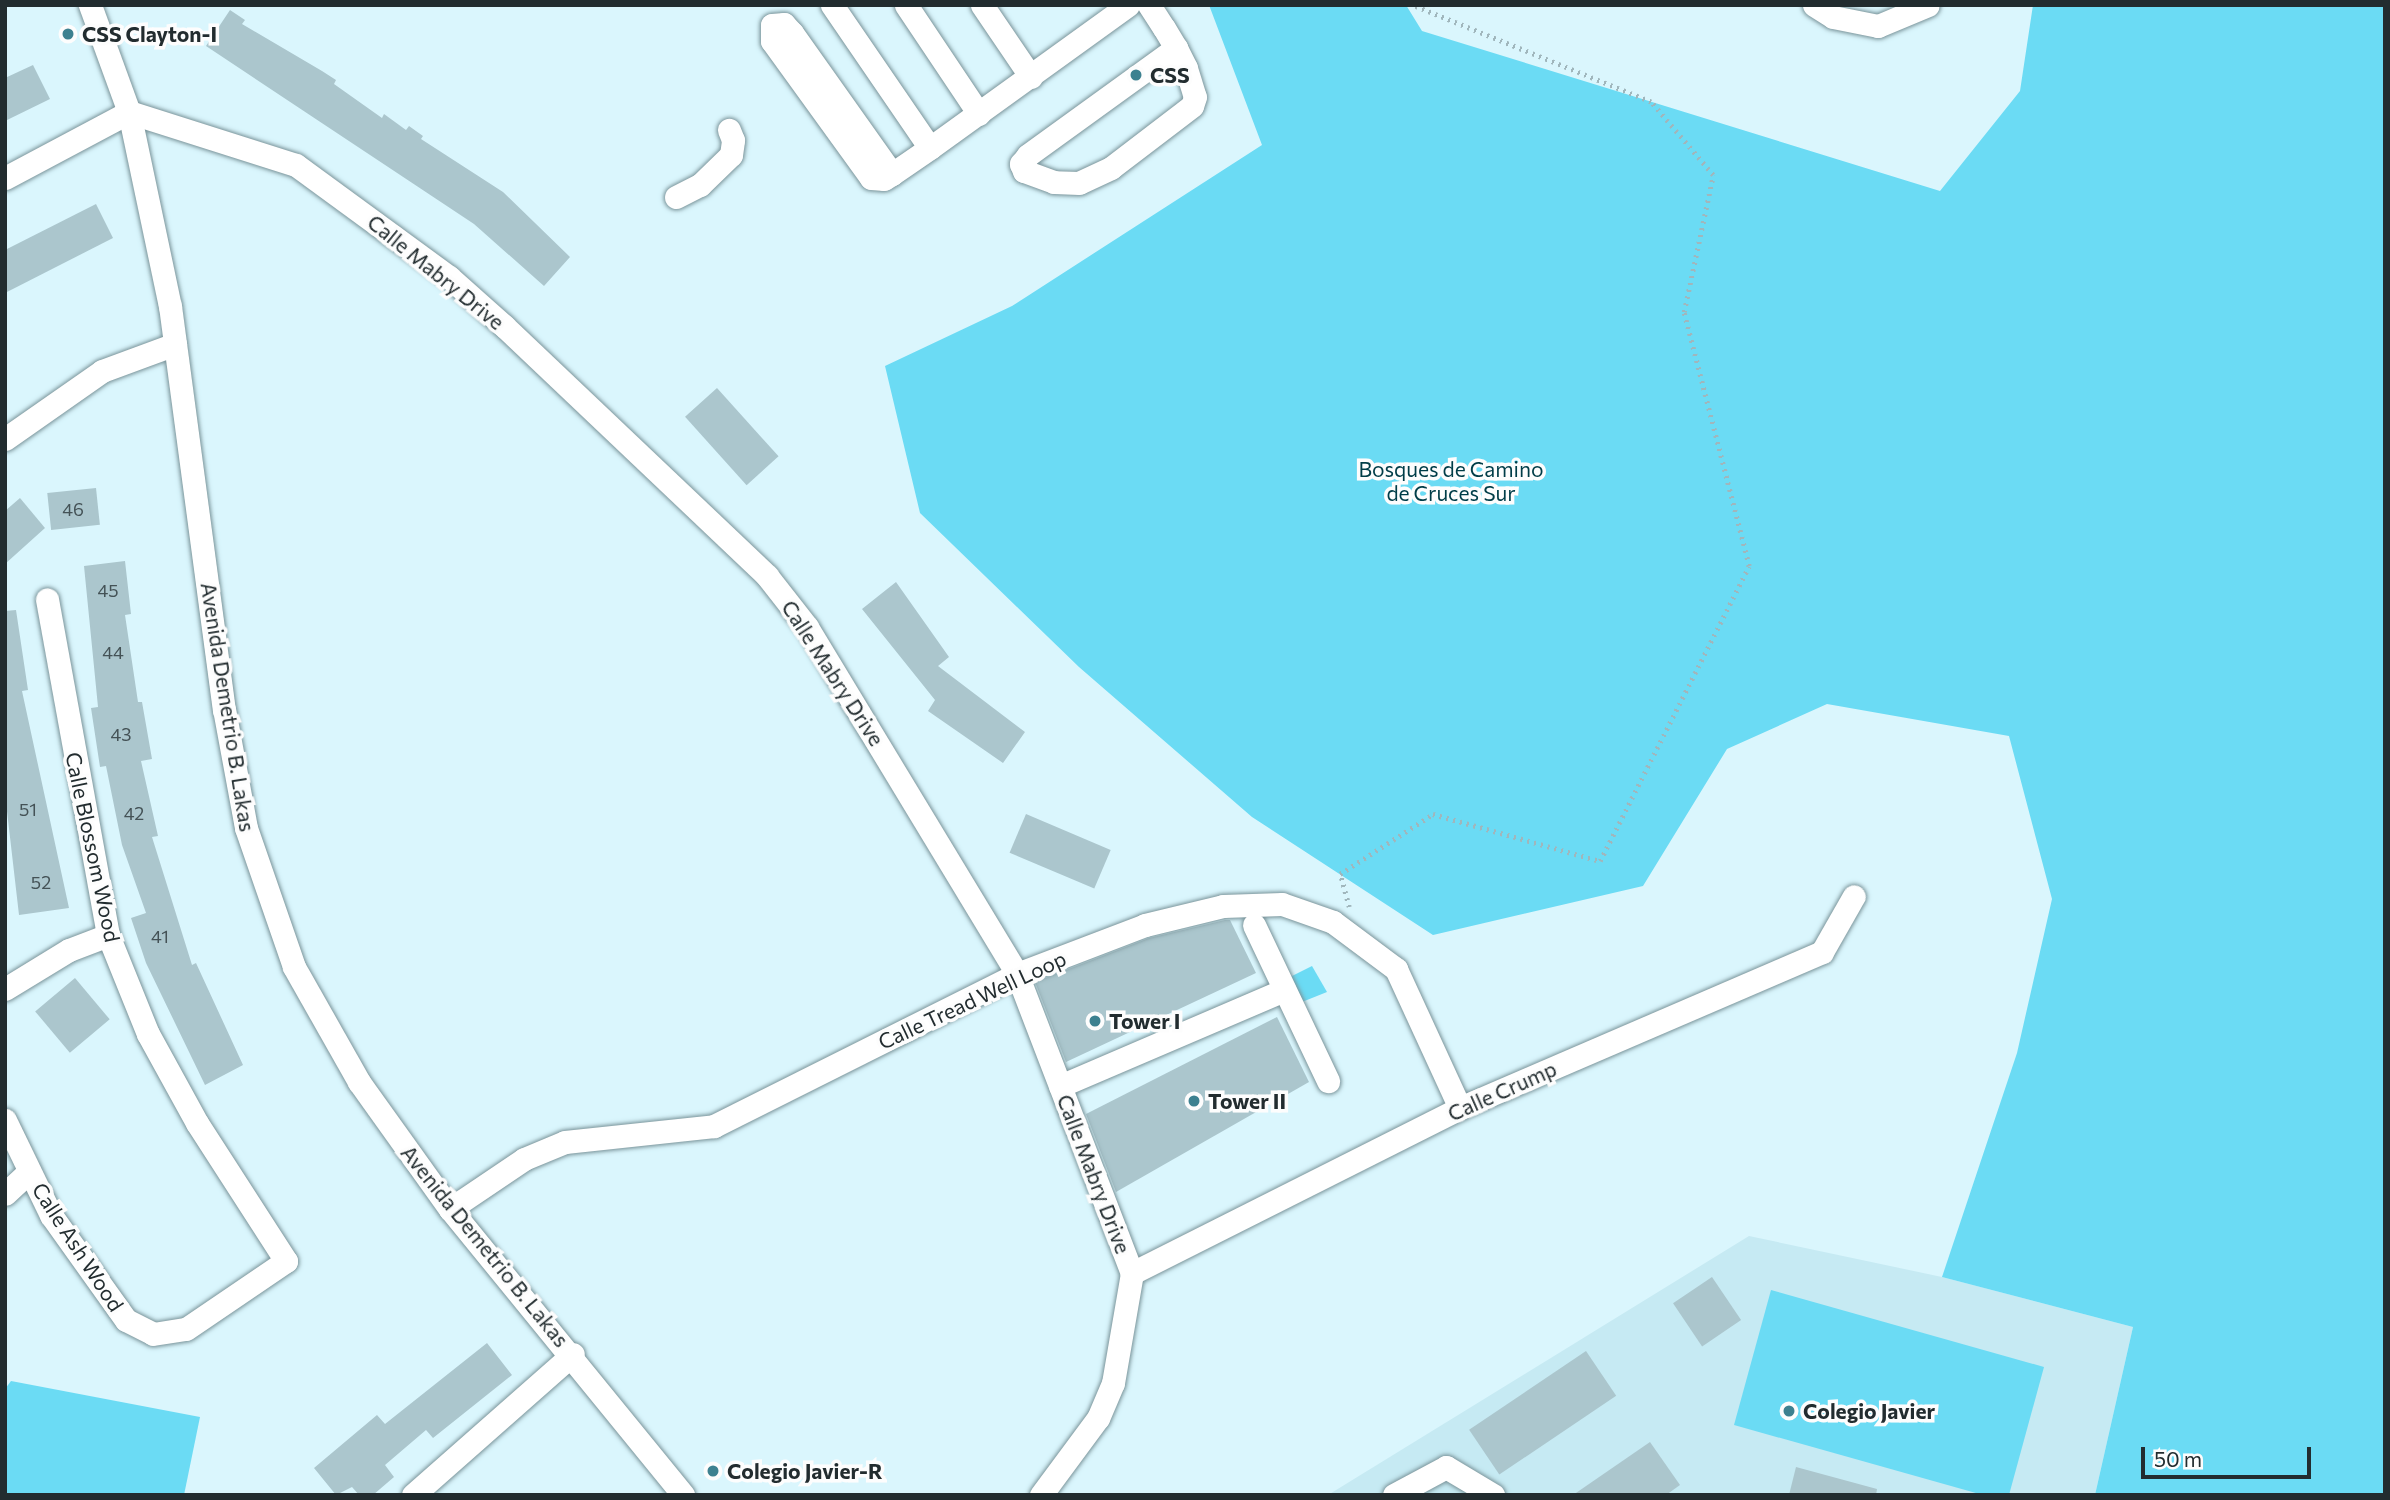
<!DOCTYPE html>
<style>
body{margin:0}
#map{position:relative;width:2390px;height:1500px;overflow:hidden;background:#daf6fd;font-family:Commissioner,sans-serif}
div>[style]{position:absolute}
.built>*{inset:0;background:#c6eaf3}
.green>*{inset:0;background:#6bdbf4}
.building>*{inset:0;background:#abc6cd;transform-origin:0 0}
.path>*{height:4.5px;margin-top:-2.25px;transform-origin:0;background:repeating-linear-gradient(90deg,#a0b6bc 0 2px,transparent 0 7px)}
.roads{filter:drop-shadow(0 0 2px #7a949a) drop-shadow(0 0 2px #7a949a)}
.minor>*{height:23px;margin:-11.5px;padding:0 11.5px;transform-origin:11.5px;border-radius:11.5px;background:#fff}
.dots>*{width:19px;height:19px;translate:-50% -50%;box-sizing:border-box;border:4px solid #fdfdfd;border-radius:50%}
span{translate:-50% -50%;white-space:nowrap;text-align:center;line-height:1.15;-webkit-text-stroke:7px #fdfdfd;paint-order:stroke}
.number-label{font-size:18px;color:#445256}
.number-label span{-webkit-text-stroke-width:0}
.poi-label{font-size:21px;color:#222c2f;font-weight:700}
.left{translate:0 -50%;text-align:left}
.street-label{font-size:21px;color:#222c2f}
.park-label{font-size:21px;color:#003d48}
.frame{position:absolute;inset:0;border:7px solid #222c2f;pointer-events:none}
.scale{position:absolute;left:2141px;top:1447px;width:170px;height:32px;box-sizing:border-box;border:4px solid #222c2f;border-top:0;padding-left:9px;font-size:21px;line-height:24px;white-space:nowrap;color:#222c2f;-webkit-text-stroke:5px #fdfdfd;paint-order:stroke}
</style>
<div id="map">
<div class="built">
<i style="clip-path:polygon(1749px 1236px,1942px 1277px,2133px 1327px,2095px 1495px,1328px 1495px)"></i>
</div>
<div class="green">
<i style="clip-path:polygon(1209px 5px,1406px 5px,1422px 31px,1940px 191px,2020px 91px,2033px 5px,2385px 5px,2385px 1495px,2095px 1495px,2133px 1327px,1942px 1277px,2017px 1053px,2052px 899px,2009px 736px,1827px 704px,1727px 749px,1643px 886px,1433px 935px,1252px 817px,1079px 667px,920px 513px,885px 366px,1012px 306px,1262px 145px)"></i>
<i style="clip-path:polygon(1312px 966px,1327px 992px,1292px 1006px,1280px 982px)"></i>
<i style="clip-path:polygon(1771px 1290px,2044px 1367px,2009px 1495px,1983px 1495px,1734px 1425px)"></i>
<i style="clip-path:polygon(11px 1381px,200px 1417px,184px 1495px,5px 1495px,5px 1389px)"></i>
</div>
<div class="building">
<i style="clip-path:polygon(230px 10px,245px 20px,242px 24px,322px 71px,336px 80px,334px 84px,382px 118px,384px 114px,406px 130px,409px 126px,423px 136px,421px 139px,503px 192px,570px 257px,544px 286px,474px 224px,206px 46px)"></i>
<i style="clip-path:polygon(33px 65px,50px 99px,5px 121px,5px 78px)"></i>
<i style="clip-path:polygon(96px 204px,113px 238px,5px 293px,5px 250px)"></i>
<i style="left:717px;top:388px;width:92px;height:43px;rotate:48deg"></i>
<i style="left:96px;top:488px;width:37px;height:49px;rotate:84deg"></i>
<i style="clip-path:polygon(20px 498px,45px 528px,5px 564px,5px 511px)"></i>
<i style="clip-path:polygon(125px 561px,131px 614px,125px 615px,138px 702px,142px 702px,152px 759px,141px 761px,158px 836px,152px 837px,192px 965px,196px 963px,243px 1065px,205px 1085px,146px 963px,131px 918px,146px 913px,122px 845px,106px 766px,100px 767px,91px 708px,98px 707px,84px 566px)"></i>
<i style="clip-path:polygon(896px 582px,949px 657px,938px 666px,1025px 732px,1003px 763px,928px 711px,935px 700px,862px 609px)"></i>
<i style="clip-path:polygon(16px 610px,28px 690px,22px 691px,69px 908px,19px 915px,5px 794px,5px 611px)"></i>
<i style="left:1026px;top:814px;width:92px;height:42px;rotate:23deg"></i>
<i style="clip-path:polygon(1225px 920px,1230px 920px,1256px 973px,1066px 1062px,1035px 982px,1149px 938px)"></i>
<i style="left:75px;top:978px;width:54px;height:52px;rotate:50deg"></i>
<i style="clip-path:polygon(1277px 1017px,1309px 1082px,1116px 1192px,1086px 1114px)"></i>
<i style="left:1712px;top:1277px;width:52px;height:47px;rotate:56deg"></i>
<i style="clip-path:polygon(487px 1343px,512px 1375px,433px 1438px,426px 1430px,385px 1465px,394px 1477px,373px 1495px,359px 1495px,352px 1487px,336px 1495px,314px 1468px,377px 1415px,385px 1424px)"></i>
<i style="left:1586px;top:1351px;width:54px;height:141px;rotate:56deg"></i>
<i style="clip-path:polygon(1650px 1442px,1680px 1485px,1666px 1495px,1573px 1495px)"></i>
<i style="clip-path:polygon(1796px 1467px,1877px 1489px,1876px 1495px,1789px 1495px)"></i>
</div>
<div class="path">
<i style="left:1349px;top:907px;width:34px;rotate:-105deg"></i>
<i style="left:1340px;top:874px;width:111px;rotate:-32.8deg"></i>
<i style="left:1433px;top:814px;width:173px;rotate:15.7deg"></i>
<i style="left:1600px;top:861px;width:330px;rotate:-63.2deg"></i>
<i style="left:1749px;top:566px;width:262px;rotate:-104.4deg"></i>
<i style="left:1684px;top:312px;width:140px;rotate:-78deg"></i>
<i style="left:1713px;top:175px;width:96px;rotate:-130.3deg"></i>
<i style="left:1651px;top:102px;width:258px;rotate:-157.9deg"></i>
</div>
<div class="roads">
<div class="minor">
<i style="left:90px;top:5px;width:114px;rotate:70deg"></i>
<i style="left:129px;top:112px;width:198px;rotate:78.1deg"></i>
<i style="left:170px;top:306px;width:407px;rotate:82.4deg"></i>
<i style="left:224px;top:709px;width:121px;rotate:79.5deg"></i>
<i style="left:246px;top:828px;width:147px;rotate:70.9deg"></i>
<i style="left:294px;top:967px;width:132px;rotate:60.5deg"></i>
<i style="left:359px;top:1082px;width:156px;rotate:54.4deg"></i>
<i style="left:450px;top:1209px;width:369px;rotate:50.8deg"></i>
<i style="left:832px;top:5px;width:173px;rotate:55.6deg"></i>
<i style="left:930px;top:148px;width:244px;rotate:-35.8deg"></i>
<i style="left:906px;top:5px;width:131px;rotate:56.2deg"></i>
<i style="left:982px;top:5px;width:87px;rotate:55.8deg"></i>
<i style="left:1149px;top:5px;width:27px;rotate:57deg"></i>
<i style="left:1164px;top:28px;width:23px;rotate:59deg"></i>
<i style="left:1176px;top:48px;width:22px;rotate:63deg"></i>
<i style="left:1186px;top:68px;width:30px;rotate:73deg"></i>
<i style="left:1195px;top:97px;width:9px;rotate:108deg"></i>
<i style="left:1192px;top:106px;width:102px;rotate:142.6deg"></i>
<i style="left:1111px;top:168px;width:35px;rotate:155deg"></i>
<i style="left:1079px;top:183px;width:25px;rotate:-178deg"></i>
<i style="left:1054px;top:182px;width:32px;rotate:-160deg"></i>
<i style="left:1024px;top:171px;width:8px;rotate:-113deg"></i>
<i style="left:1021px;top:164px;width:11px;rotate:-52deg"></i>
<i style="left:1028px;top:155px;width:183px;rotate:-35.9deg"></i>
<i style="left:1814px;top:5px;width:22px;rotate:32deg"></i>
<i style="left:1833px;top:17px;width:46px;rotate:11.3deg"></i>
<i style="left:1878px;top:26px;width:54px;rotate:-22.8deg"></i>
<i style="left:892px;top:174px;width:173px;rotate:-125.3deg"></i>
<i style="left:792px;top:33px;width:12px;rotate:-132deg"></i>
<i style="left:784px;top:24px;width:12px;rotate:175deg"></i>
<i style="left:772px;top:25px;width:16px;rotate:90deg"></i>
<i style="left:772px;top:41px;width:169px;rotate:54.1deg"></i>
<i style="left:871px;top:178px;width:13px;rotate:4deg"></i>
<i style="left:884px;top:179px;width:9px;rotate:-32deg"></i>
<i style="left:892px;top:174px;width:46px;rotate:-34.4deg"></i>
<i style="left:5px;top:178px;width:140px;rotate:-28deg"></i>
<i style="left:129px;top:112px;width:175px;rotate:17.6deg"></i>
<i style="left:296px;top:165px;width:190px;rotate:36.2deg"></i>
<i style="left:449px;top:277px;width:74px;rotate:41.7deg"></i>
<i style="left:504px;top:326px;width:363px;rotate:43.5deg"></i>
<i style="left:767px;top:576px;width:65px;rotate:51.9deg"></i>
<i style="left:807px;top:627px;width:406px;rotate:58.8deg"></i>
<i style="left:1017px;top:974px;width:320px;rotate:69deg"></i>
<i style="left:1132px;top:1273px;width:112px;rotate:99.8deg"></i>
<i style="left:1113px;top:1383px;width:38px;rotate:113deg"></i>
<i style="left:1098px;top:1418px;width:96px;rotate:126.5deg"></i>
<i style="left:676px;top:197px;width:27px;rotate:-27deg"></i>
<i style="left:700px;top:185px;width:43px;rotate:-44.1deg"></i>
<i style="left:731px;top:155px;width:15px;rotate:-82deg"></i>
<i style="left:733px;top:140px;width:11px;rotate:-112deg"></i>
<i style="left:5px;top:439px;width:118px;rotate:-35deg"></i>
<i style="left:102px;top:371px;width:78px;rotate:-20.3deg"></i>
<i style="left:1254px;top:925px;width:173px;rotate:64.6deg"></i>
<i style="left:5px;top:989px;width:75px;rotate:-31.4deg"></i>
<i style="left:69px;top:950px;width:42px;rotate:-21deg"></i>
<i style="left:1060px;top:1086px;width:244px;rotate:-23.2deg"></i>
<i style="left:5px;top:1120px;width:106px;rotate:64.2deg"></i>
<i style="left:51px;top:1215px;width:129px;rotate:54.5deg"></i>
<i style="left:126px;top:1320px;width:30px;rotate:27deg"></i>
<i style="left:153px;top:1334px;width:33px;rotate:-9deg"></i>
<i style="left:186px;top:1329px;width:121px;rotate:-34.2deg"></i>
<i style="left:286px;top:1261px;width:164px;rotate:-122.8deg"></i>
<i style="left:197px;top:1123px;width:102px;rotate:-118.8deg"></i>
<i style="left:148px;top:1034px;width:107px;rotate:-112deg"></i>
<i style="left:108px;top:935px;width:341px;rotate:-100.3deg"></i>
<i style="left:5px;top:1194px;width:33px;rotate:-43deg"></i>
<i style="left:450px;top:1209px;width:89px;rotate:-34deg"></i>
<i style="left:524px;top:1159px;width:44px;rotate:-22.5deg"></i>
<i style="left:565px;top:1142px;width:150px;rotate:-6.1deg"></i>
<i style="left:714px;top:1126px;width:339px;rotate:-26.6deg"></i>
<i style="left:1017px;top:974px;width:137px;rotate:-20.9deg"></i>
<i style="left:1145px;top:925px;width:80px;rotate:-13.7deg"></i>
<i style="left:1223px;top:906px;width:59px;rotate:-1.9deg"></i>
<i style="left:1282px;top:904px;width:54px;rotate:19.4deg"></i>
<i style="left:1333px;top:922px;width:79px;rotate:36.7deg"></i>
<i style="left:1396px;top:969px;width:153px;rotate:65.3deg"></i>
<i style="left:1132px;top:1273px;width:367px;rotate:-26.7deg"></i>
<i style="left:1460px;top:1108px;width:394px;rotate:-23.3deg"></i>
<i style="left:1822px;top:952px;width:64px;rotate:-60.3deg"></i>
<i style="left:413px;top:1495px;width:213px;rotate:-41.4deg"></i>
<i style="left:1394px;top:1495px;width:59px;rotate:-28.3deg"></i>
<i style="left:1446px;top:1467px;width:55px;rotate:30.8deg"></i>
</div>
</div>
<div class="dots">
<i style="left:68px;top:34px;background:#3d8190"></i>
<i style="left:1136px;top:75px;background:#3d8190"></i>
<i style="left:1095px;top:1021px;background:#3d8190"></i>
<i style="left:1194px;top:1101px;background:#3d8190"></i>
<i style="left:1789px;top:1411px;background:#3d8190"></i>
<i style="left:713px;top:1471px;background:#3d8190"></i>
</div>
<div class="number-label">
<span style="left:73px;top:509px">46</span>
<span style="left:108px;top:590px">45</span>
<span style="left:113px;top:652px">44</span>
<span style="left:121px;top:734px">43</span>
<span style="left:28px;top:809px">51</span>
<span style="left:134px;top:813px">42</span>
<span style="left:41px;top:882px">52</span>
<span style="left:160px;top:936px">41</span>
</div>
<div class="poi-label">
<span class="left" style="left:82px;top:34px">CSS Clayton-I</span>
<span class="left" style="left:1150px;top:75px">CSS</span>
<span class="left" style="left:1109px;top:1021px">Tower I</span>
<span class="left" style="left:1208px;top:1101px">Tower II</span>
<span class="left" style="left:1803px;top:1411px">Colegio Javier</span>
<span class="left" style="left:727px;top:1471px">Colegio Javier-R</span>
</div>
<div class="street-label">
<span style="left:436px;top:272px;rotate:39deg">Calle Mabry Drive</span>
<span style="left:833px;top:673px;rotate:57deg">Calle Mabry Drive</span>
<span style="left:228px;top:707px;rotate:81deg">Avenida Demetrio B. Lakas</span>
<span style="left:93px;top:847px;rotate:78deg">Calle Blossom Wood</span>
<span style="left:972px;top:1000px;rotate:-25deg">Calle Tread Well Loop</span>
<span style="left:1502px;top:1091px;rotate:-24deg">Calle Crump</span>
<span style="left:1094px;top:1174px;rotate:69deg">Calle Mabry Drive</span>
<span style="left:485px;top:1246px;rotate:51deg">Avenida Demetrio B. Lakas</span>
<span style="left:78px;top:1247px;rotate:57deg">Calle Ash Wood</span>
</div>
<div class="park-label">
<span style="left:1451px;top:481px">Bosques de Camino<br>de Cruces Sur</span>
</div>
<div class="frame"></div>
<div class="scale">50 m</div>
</div>
